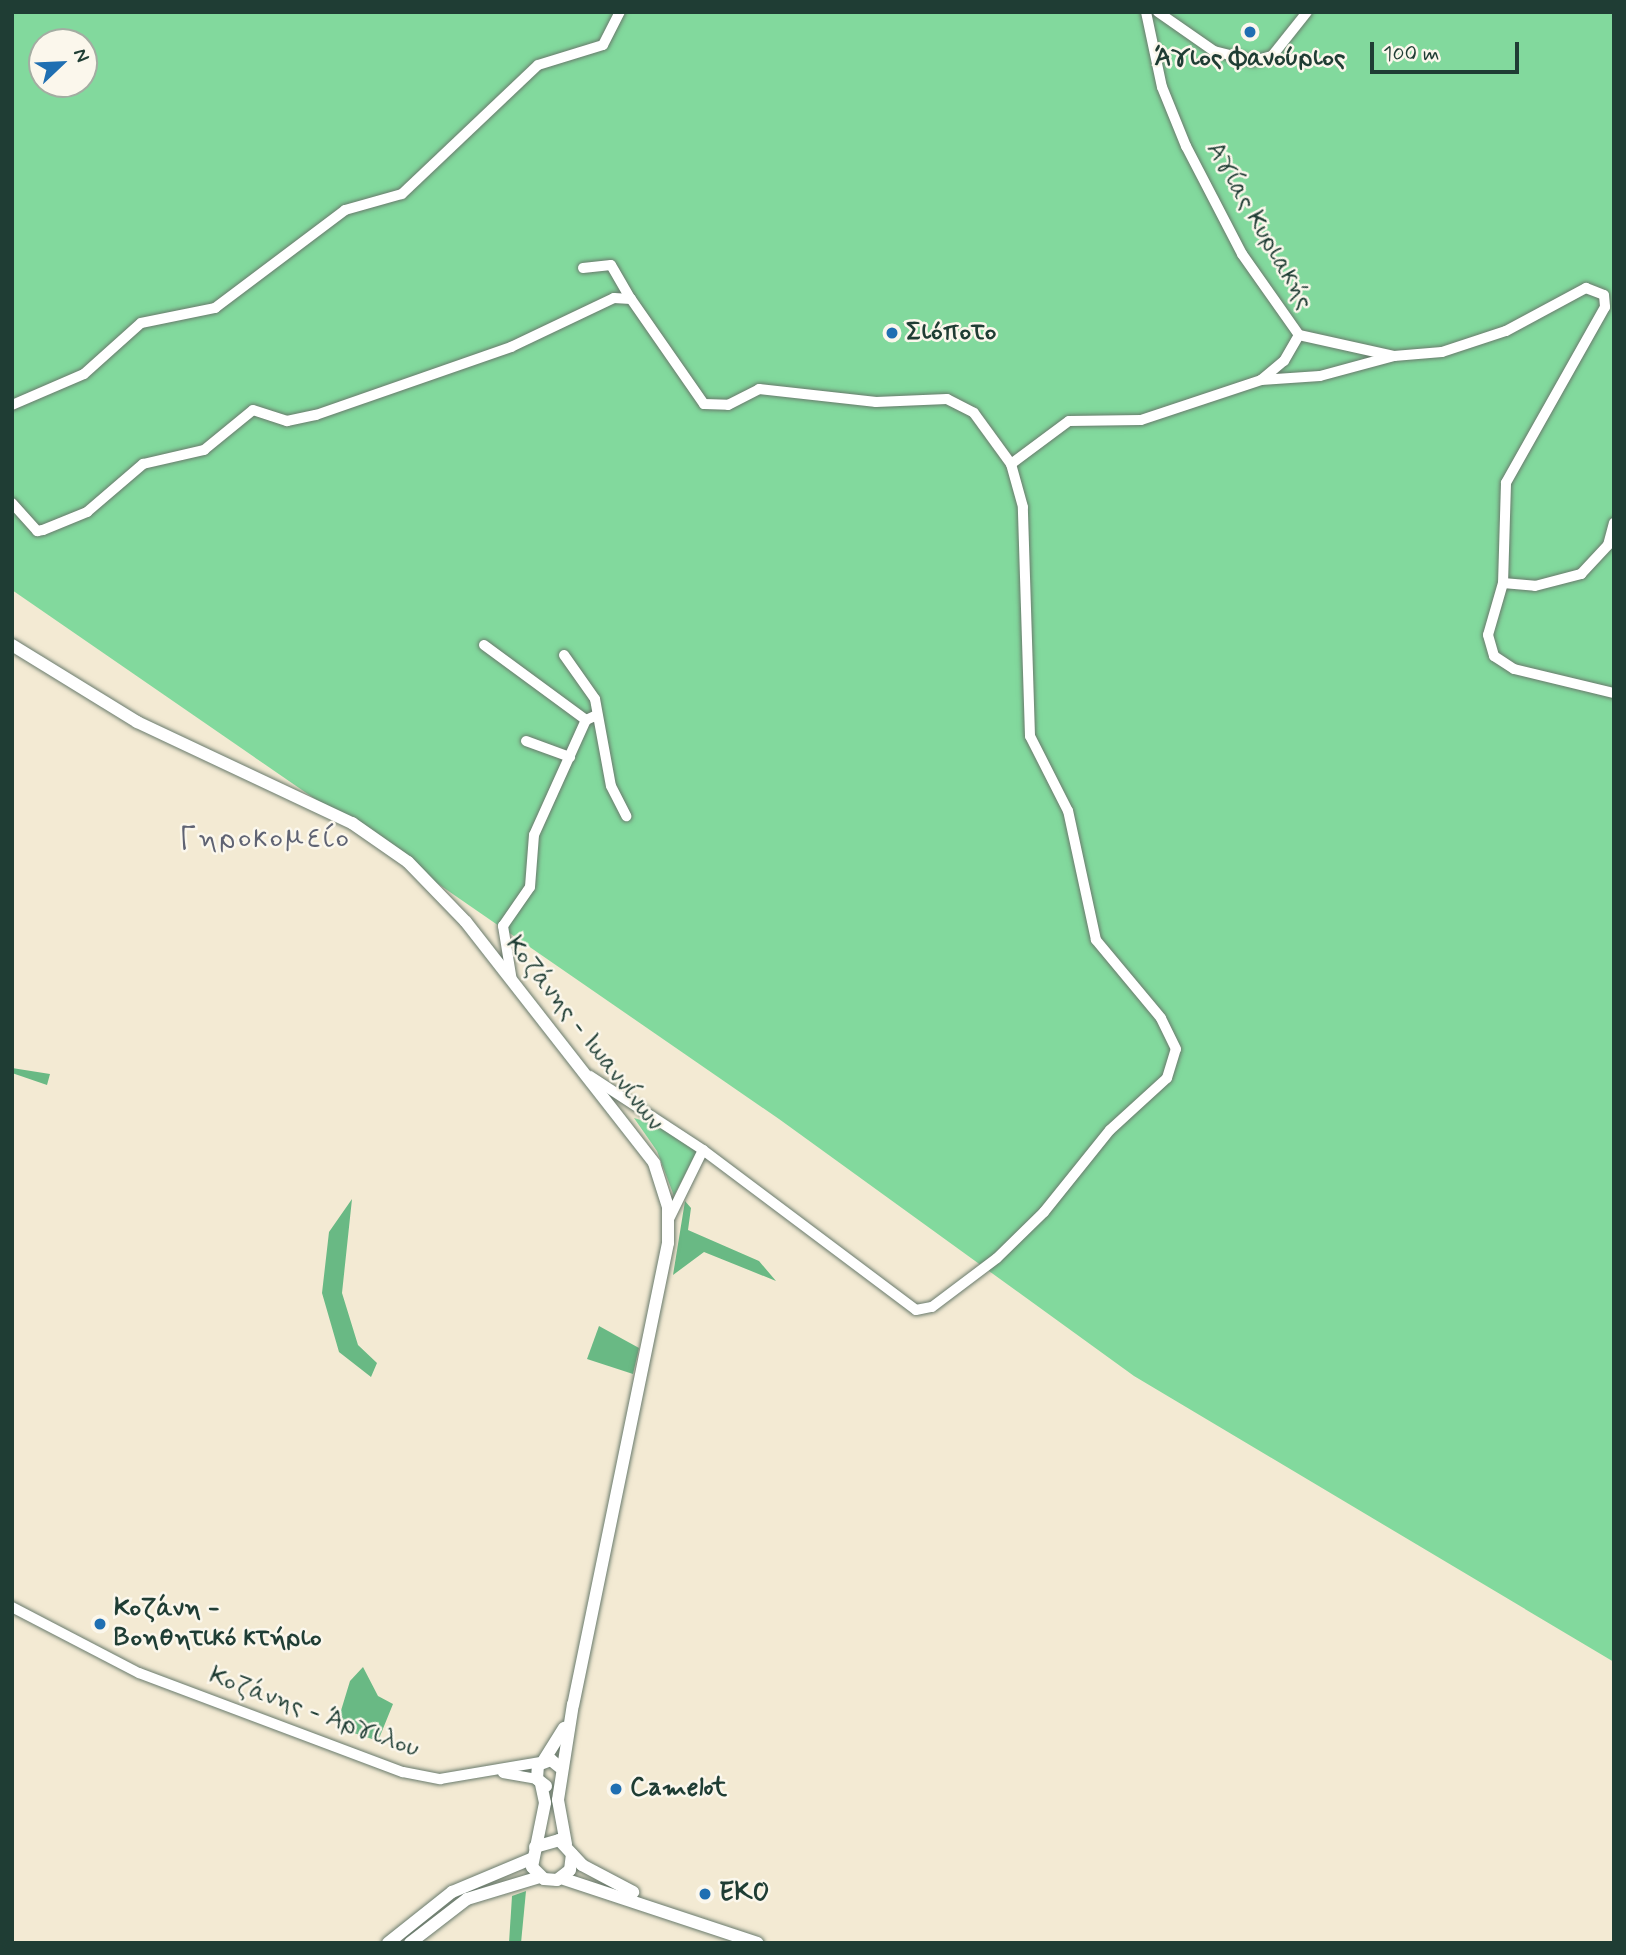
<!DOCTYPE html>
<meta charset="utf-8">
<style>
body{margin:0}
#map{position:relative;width:1626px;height:1955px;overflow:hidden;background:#f3ead3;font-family:Mynerve,sans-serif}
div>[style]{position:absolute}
.green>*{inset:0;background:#82d99d}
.forest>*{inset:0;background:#69b984}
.roads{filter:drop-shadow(0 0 2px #697a6c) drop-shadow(0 0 2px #697a6c)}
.minor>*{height:10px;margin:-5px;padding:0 5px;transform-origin:5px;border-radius:5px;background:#fff}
.major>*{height:12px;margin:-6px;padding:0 6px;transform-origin:6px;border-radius:6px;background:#fff}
.dots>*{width:19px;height:19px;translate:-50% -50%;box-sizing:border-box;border:4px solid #fbf7ec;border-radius:50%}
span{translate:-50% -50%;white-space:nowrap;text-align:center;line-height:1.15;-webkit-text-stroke:5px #fbf7ec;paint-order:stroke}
.poi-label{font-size:26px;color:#1f3d34;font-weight:700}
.left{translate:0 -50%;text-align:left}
.street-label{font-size:26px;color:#1f3d34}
.quarter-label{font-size:30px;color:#5f6373;letter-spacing:2px}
.frame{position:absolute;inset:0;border:14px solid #1f3d34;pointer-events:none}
.north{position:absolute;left:28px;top:28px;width:70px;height:70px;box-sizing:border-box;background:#fbf7ec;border:2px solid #a3ada2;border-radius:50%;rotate:67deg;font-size:19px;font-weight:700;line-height:28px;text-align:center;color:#1f3d34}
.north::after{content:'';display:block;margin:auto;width:24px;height:32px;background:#1f6fb2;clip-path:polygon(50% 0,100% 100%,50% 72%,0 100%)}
.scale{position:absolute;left:1370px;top:42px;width:149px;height:32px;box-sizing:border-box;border:4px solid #1f3d34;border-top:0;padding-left:9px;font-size:21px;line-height:24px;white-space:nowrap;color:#1f3d34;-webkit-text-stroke:5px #fbf7ec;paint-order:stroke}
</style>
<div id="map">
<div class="green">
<i style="clip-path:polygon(evenodd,12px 12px,1614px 12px,1614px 1662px,1134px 1376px,779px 1119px,12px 590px,12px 12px,42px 42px,84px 42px,84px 84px,42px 84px,42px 42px)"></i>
<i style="clip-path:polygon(634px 1118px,667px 1128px,697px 1151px,674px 1196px,657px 1151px)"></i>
</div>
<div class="forest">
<i style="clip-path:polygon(12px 1068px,50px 1074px,47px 1085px,12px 1073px)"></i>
<i style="clip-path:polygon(352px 1199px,342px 1293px,358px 1345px,377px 1363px,371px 1377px,339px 1352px,322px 1293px,329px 1232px)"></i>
<i style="clip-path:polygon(685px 1201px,691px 1208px,688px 1230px,759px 1261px,776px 1281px,704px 1252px,673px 1275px)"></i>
<i style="clip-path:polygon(599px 1326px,639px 1348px,633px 1374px,587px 1359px)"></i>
<i style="clip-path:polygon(363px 1667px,378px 1696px,393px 1704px,378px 1741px,336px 1727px,350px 1681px)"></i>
<i style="clip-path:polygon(526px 1891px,521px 1943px,509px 1943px,512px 1896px)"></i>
</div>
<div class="roads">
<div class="minor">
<i style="left:1146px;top:12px;width:77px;rotate:78deg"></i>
<i style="left:1162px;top:87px;width:64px;rotate:67.9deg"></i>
<i style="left:1186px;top:146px;width:122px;rotate:62.6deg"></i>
<i style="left:1242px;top:254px;width:99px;rotate:54.9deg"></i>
<i style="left:1299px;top:335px;width:97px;rotate:12.5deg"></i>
<i style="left:1394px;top:356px;width:48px;rotate:-4.8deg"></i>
<i style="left:1442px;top:352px;width:67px;rotate:-18.2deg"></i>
<i style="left:1506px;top:331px;width:91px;rotate:-28.3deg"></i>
<i style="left:1586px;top:288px;width:19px;rotate:21deg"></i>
<i style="left:1604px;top:295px;width:12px;rotate:85deg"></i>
<i style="left:1605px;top:307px;width:202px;rotate:119.4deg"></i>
<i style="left:1506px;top:483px;width:100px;rotate:91.7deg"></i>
<i style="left:1503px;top:583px;width:54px;rotate:106.1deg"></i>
<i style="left:1488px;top:635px;width:22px;rotate:74deg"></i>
<i style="left:1494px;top:656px;width:24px;rotate:33deg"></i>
<i style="left:1514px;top:669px;width:103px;rotate:13.5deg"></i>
<i style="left:1158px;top:12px;width:68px;rotate:34.9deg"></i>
<i style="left:1214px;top:51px;width:40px;rotate:14.4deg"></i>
<i style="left:1253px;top:61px;width:20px;rotate:-15deg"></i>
<i style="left:1272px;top:56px;width:56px;rotate:-51.5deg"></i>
<i style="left:583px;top:268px;width:28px;rotate:-6deg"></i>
<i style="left:611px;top:265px;width:39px;rotate:60deg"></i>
<i style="left:1261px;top:380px;width:30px;rotate:-40deg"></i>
<i style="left:1284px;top:361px;width:30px;rotate:-60deg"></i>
<i style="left:12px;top:405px;width:78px;rotate:-23.3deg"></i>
<i style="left:84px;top:374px;width:76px;rotate:-41.8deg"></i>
<i style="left:141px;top:323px;width:76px;rotate:-11.5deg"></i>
<i style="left:215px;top:308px;width:163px;rotate:-37deg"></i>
<i style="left:345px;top:210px;width:59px;rotate:-15.7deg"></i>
<i style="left:402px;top:194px;width:187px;rotate:-43.5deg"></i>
<i style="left:538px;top:65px;width:68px;rotate:-17.1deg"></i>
<i style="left:603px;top:45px;width:37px;rotate:-63deg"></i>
<i style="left:12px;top:503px;width:38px;rotate:48deg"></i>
<i style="left:37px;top:531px;width:6px;rotate:-9deg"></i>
<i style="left:43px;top:530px;width:48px;rotate:-22.2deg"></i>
<i style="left:87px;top:512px;width:74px;rotate:-40.6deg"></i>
<i style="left:143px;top:464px;width:63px;rotate:-12.9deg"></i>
<i style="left:204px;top:450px;width:63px;rotate:-39.2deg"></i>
<i style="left:253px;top:410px;width:36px;rotate:18deg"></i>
<i style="left:287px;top:421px;width:30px;rotate:-12deg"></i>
<i style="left:316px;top:415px;width:207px;rotate:-19.2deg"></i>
<i style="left:511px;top:347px;width:114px;rotate:-25.4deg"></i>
<i style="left:614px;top:298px;width:17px;rotate:3deg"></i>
<i style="left:631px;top:299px;width:128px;rotate:55.2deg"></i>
<i style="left:704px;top:404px;width:24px;rotate:2deg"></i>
<i style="left:728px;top:405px;width:35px;rotate:-27deg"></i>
<i style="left:759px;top:389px;width:118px;rotate:6.3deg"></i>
<i style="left:876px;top:402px;width:71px;rotate:-2.4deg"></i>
<i style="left:947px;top:399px;width:30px;rotate:27deg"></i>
<i style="left:974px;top:413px;width:63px;rotate:54deg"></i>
<i style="left:1503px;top:583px;width:32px;rotate:5deg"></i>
<i style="left:1535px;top:586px;width:48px;rotate:-14.6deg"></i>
<i style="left:1581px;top:574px;width:40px;rotate:-47deg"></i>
<i style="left:1608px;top:545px;width:23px;rotate:-75deg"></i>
<i style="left:484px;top:645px;width:127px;rotate:36.3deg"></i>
<i style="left:564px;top:655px;width:54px;rotate:54.8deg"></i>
<i style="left:595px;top:699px;width:88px;rotate:79.6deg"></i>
<i style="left:611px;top:786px;width:34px;rotate:63deg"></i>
<i style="left:526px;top:741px;width:47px;rotate:20deg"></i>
<i style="left:512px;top:981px;width:56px;rotate:-99.3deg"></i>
<i style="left:503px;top:926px;width:47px;rotate:-55.3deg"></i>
<i style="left:530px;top:887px;width:52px;rotate:-85.6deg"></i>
<i style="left:534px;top:835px;width:126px;rotate:-65.7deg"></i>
<i style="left:586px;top:720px;width:10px;rotate:-24deg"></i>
<i style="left:590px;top:1076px;width:135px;rotate:33.2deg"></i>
<i style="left:703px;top:1150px;width:266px;rotate:36.9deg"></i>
<i style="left:916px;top:1310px;width:16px;rotate:-11deg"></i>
<i style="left:932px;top:1307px;width:81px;rotate:-37deg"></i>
<i style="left:997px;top:1258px;width:66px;rotate:-44.4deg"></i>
<i style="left:1044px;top:1212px;width:105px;rotate:-51.2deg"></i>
<i style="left:1110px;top:1130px;width:77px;rotate:-42.4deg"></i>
<i style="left:1167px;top:1078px;width:30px;rotate:-73deg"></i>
<i style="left:1176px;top:1049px;width:34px;rotate:-116deg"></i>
<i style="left:1161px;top:1018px;width:102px;rotate:-129.8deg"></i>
<i style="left:1096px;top:940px;width:132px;rotate:-102.2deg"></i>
<i style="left:1068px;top:811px;width:84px;rotate:-116.9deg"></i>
<i style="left:1030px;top:736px;width:229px;rotate:-91.8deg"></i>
<i style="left:1023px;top:507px;width:45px;rotate:-105.6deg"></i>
<i style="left:1011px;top:464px;width:72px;rotate:-36.6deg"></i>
<i style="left:1069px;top:421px;width:72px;rotate:-0.8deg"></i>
<i style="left:1141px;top:420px;width:126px;rotate:-18.4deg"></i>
<i style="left:1261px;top:380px;width:59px;rotate:-3.9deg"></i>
<i style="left:1320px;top:376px;width:77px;rotate:-15.1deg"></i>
<i style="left:669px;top:1219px;width:77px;rotate:-63.8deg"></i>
<i style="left:12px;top:1607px;width:143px;rotate:27.5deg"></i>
<i style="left:139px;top:1673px;width:282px;rotate:20.6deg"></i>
<i style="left:403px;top:1772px;width:38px;rotate:11deg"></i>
<i style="left:440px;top:1779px;width:102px;rotate:-9.6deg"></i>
<i style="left:503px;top:1773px;width:35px;rotate:10deg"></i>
</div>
<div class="major">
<i style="left:12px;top:645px;width:147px;rotate:31.6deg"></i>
<i style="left:137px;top:722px;width:238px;rotate:25.2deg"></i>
<i style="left:352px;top:823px;width:68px;rotate:34.9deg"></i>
<i style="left:408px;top:862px;width:83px;rotate:46deg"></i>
<i style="left:466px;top:922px;width:306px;rotate:52deg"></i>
<i style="left:654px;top:1163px;width:46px;rotate:72.3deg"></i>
<i style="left:668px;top:1207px;width:36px;rotate:90deg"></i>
<i style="left:668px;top:1243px;width:471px;rotate:101.6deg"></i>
<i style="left:573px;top:1704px;width:97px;rotate:98.9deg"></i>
<i style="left:558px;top:1800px;width:45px;rotate:79.7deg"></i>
<i style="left:544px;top:1760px;width:38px;rotate:-58deg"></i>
<i style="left:541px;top:1784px;width:19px;rotate:78deg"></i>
<i style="left:545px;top:1803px;width:65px;rotate:101.5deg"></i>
<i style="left:532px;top:1867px;width:17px;rotate:45deg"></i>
<i style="left:544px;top:1879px;width:13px;rotate:4deg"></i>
<i style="left:557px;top:1880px;width:16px;rotate:-38deg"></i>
<i style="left:570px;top:1870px;width:16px;rotate:-83deg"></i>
<i style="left:546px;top:1786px;width:11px;rotate:-142deg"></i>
<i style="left:537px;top:1779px;width:14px;rotate:-86deg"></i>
<i style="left:538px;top:1765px;width:14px;rotate:-21deg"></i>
<i style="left:551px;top:1760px;width:14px;rotate:39deg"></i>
<i style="left:535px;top:1847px;width:25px;rotate:-16deg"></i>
<i style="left:559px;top:1840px;width:34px;rotate:47deg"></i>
<i style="left:582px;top:1865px;width:58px;rotate:27.9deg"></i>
<i style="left:561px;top:1878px;width:207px;rotate:18.3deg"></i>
<i style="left:388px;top:1943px;width:82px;rotate:-38.6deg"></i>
<i style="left:452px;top:1892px;width:86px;rotate:-22.7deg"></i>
<i style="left:410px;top:1943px;width:72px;rotate:-37.7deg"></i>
<i style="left:467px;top:1899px;width:76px;rotate:-16.8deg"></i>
</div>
</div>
<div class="dots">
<i style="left:1250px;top:32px;background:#1f6fb2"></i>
<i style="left:892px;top:333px;background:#1f6fb2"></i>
<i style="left:100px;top:1624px;background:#1f6fb2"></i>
<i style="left:616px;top:1789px;background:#1f6fb2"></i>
<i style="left:705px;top:1894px;background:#1f6fb2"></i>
</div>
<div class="poi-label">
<span style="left:1250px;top:59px">Άγιος Φανούριος</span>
<span class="left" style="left:906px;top:333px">Σιόποτο</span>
<span class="left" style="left:114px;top:1624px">Κοζάνη -<br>Βοηθητικό κτήριο</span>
<span class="left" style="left:630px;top:1789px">Camelot</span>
<span class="left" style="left:719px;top:1894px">EKO</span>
</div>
<div class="street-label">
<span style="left:1259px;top:226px;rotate:60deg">Αγίας Κυριακής</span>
<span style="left:584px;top:1034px;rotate:52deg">Κοζάνης - Ιωαννίνων</span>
<span style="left:314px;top:1713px;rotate:20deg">Κοζάνης - Άργιλου</span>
</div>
<div class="quarter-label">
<span style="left:265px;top:839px">Γηροκομείο</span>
</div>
<div class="frame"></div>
<div class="north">N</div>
<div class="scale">100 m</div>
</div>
